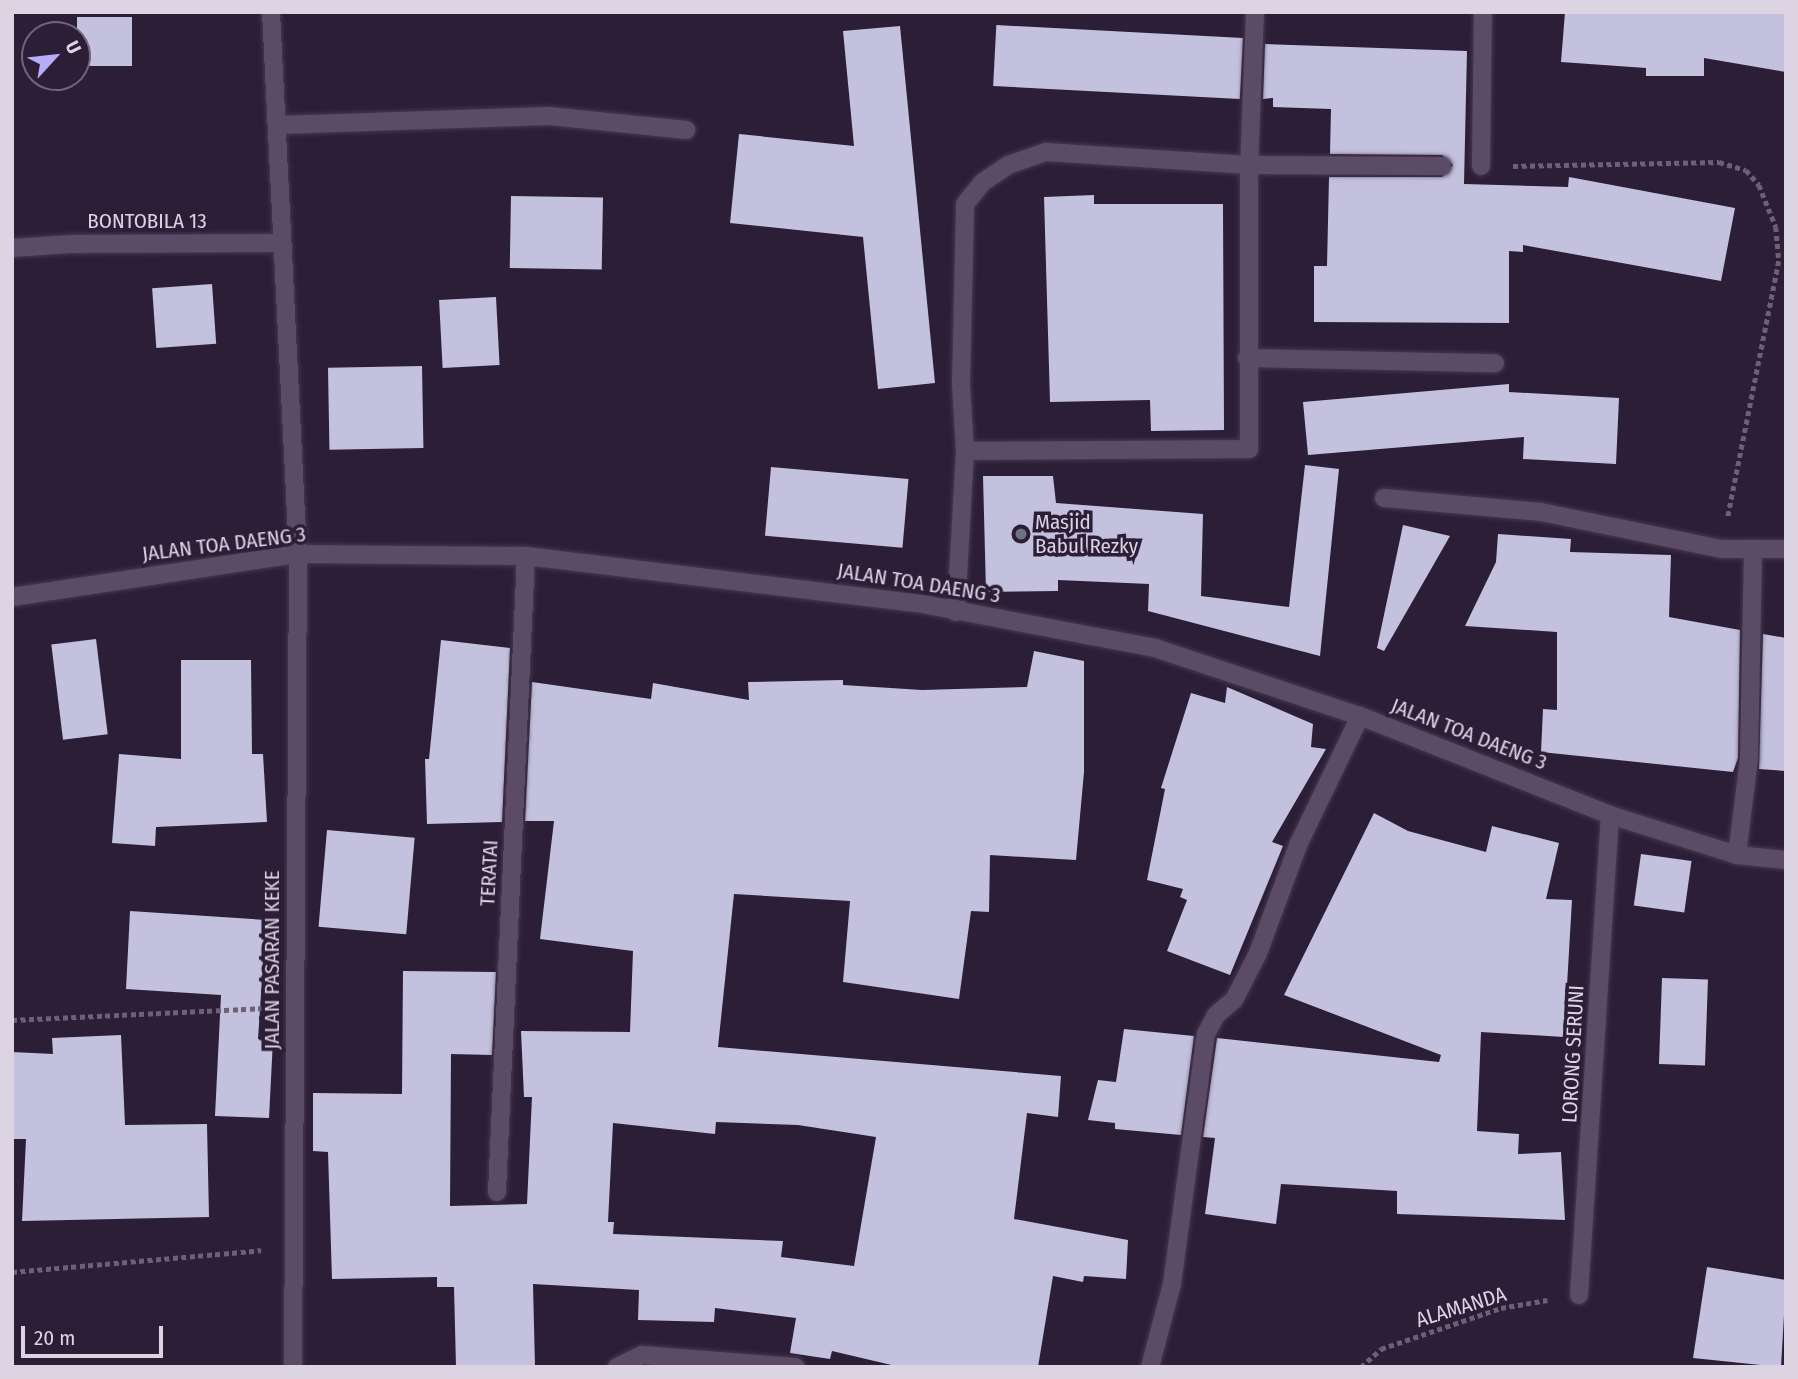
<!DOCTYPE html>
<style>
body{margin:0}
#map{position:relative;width:1798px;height:1379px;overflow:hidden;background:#2d1e37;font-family:"Fira Sans Condensed",sans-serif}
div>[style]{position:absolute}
.building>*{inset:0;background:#c3c1de;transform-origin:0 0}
.path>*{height:4.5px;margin-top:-2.25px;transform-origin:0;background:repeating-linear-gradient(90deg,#6d6076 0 5px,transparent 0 8.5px)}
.roads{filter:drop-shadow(0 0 2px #45384d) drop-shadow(0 0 2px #45384d)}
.minor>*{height:18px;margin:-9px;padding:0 9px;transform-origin:9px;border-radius:9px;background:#5c4b67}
.dots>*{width:19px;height:19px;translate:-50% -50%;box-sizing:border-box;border:4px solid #2d1e37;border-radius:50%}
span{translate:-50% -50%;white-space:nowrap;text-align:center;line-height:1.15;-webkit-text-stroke:7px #2d1e37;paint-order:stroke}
.street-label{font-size:21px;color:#dcd3e3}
.poi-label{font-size:21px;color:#dcd3e3}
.left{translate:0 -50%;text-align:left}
.frame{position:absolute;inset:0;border:14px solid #dcd3e3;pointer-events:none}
.north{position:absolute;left:21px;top:21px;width:70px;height:70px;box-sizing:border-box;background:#2d1e37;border:2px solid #73667c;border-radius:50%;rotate:63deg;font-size:19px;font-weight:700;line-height:28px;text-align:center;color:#dcd3e3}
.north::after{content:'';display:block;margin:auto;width:24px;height:32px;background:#b6acf8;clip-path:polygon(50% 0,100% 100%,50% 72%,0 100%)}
.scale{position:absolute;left:21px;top:1326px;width:142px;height:32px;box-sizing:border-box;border:4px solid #dcd3e3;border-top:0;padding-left:9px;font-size:21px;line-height:24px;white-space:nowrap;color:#dcd3e3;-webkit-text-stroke:5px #2d1e37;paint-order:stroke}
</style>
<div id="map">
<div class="building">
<i style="clip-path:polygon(1565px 12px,1786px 12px,1786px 72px,1704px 58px,1704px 76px,1646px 76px,1646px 68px,1561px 62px)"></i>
<i style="left:77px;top:17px;width:55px;height:49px"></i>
<i style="clip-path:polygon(900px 26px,935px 383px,878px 389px,863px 237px,730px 223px,739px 134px,854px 146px,843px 31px)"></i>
<i style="left:1243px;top:38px;width:61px;height:247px;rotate:93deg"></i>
<i style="clip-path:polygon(1265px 44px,1467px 51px,1464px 184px,1568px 187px,1569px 177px,1735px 208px,1721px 281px,1523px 245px,1523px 252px,1509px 251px,1509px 323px,1314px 322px,1314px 266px,1327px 266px,1329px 177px,1442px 177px,1453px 165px,1442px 155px,1330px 154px,1331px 109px,1273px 107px,1273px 98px,1263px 99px)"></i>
<i style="clip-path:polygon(1094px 195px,1094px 204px,1223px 204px,1224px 430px,1151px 431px,1150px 400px,1050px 402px,1044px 197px)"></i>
<i style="left:511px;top:196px;width:92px;height:72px;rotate:1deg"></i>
<i style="left:212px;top:284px;width:60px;height:60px;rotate:86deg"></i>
<i style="left:496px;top:297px;width:68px;height:57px;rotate:87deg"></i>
<i style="left:422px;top:366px;width:82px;height:94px;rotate:89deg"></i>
<i style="clip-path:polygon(1509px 384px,1509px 392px,1619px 398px,1616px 464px,1523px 459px,1524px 437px,1308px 455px,1303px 402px)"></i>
<i style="clip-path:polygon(1305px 465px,1339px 469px,1320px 656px,1148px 611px,1149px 584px,1058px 580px,1058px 591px,986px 592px,983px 476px,1053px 476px,1056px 503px,1203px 514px,1201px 596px,1289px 607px)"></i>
<i style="left:771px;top:467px;width:138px;height:69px;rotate:5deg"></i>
<i style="clip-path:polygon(1403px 525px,1450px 536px,1384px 651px,1377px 648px)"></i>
<i style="clip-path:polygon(1498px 534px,1571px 539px,1570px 552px,1671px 555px,1669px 617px,1740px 630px,1738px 758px,1733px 772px,1541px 752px,1543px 709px,1557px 710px,1557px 632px,1465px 626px,1496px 562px)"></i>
<i style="clip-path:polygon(1763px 634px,1786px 638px,1786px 771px,1759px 769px)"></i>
<i style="left:96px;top:639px;width:96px;height:45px;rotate:83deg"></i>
<i style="clip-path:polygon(441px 640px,510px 648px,502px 822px,427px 824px,425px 759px,429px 759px)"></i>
<i style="clip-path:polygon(evenodd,1034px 651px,1084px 661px,1084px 772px,1076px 860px,990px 855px,989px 912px,971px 911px,959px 999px,843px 982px,850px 901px,734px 894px,718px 1047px,1061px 1076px,1058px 1117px,1027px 1113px,1014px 1219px,1128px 1240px,1126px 1279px,1084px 1276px,1083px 1282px,1053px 1276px,1038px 1367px,900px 1367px,832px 1351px,830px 1359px,790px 1353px,796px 1318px,715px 1308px,714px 1322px,638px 1320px,639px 1290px,533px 1284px,535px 1367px,456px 1367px,454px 1287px,437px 1287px,437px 1277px,332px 1279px,328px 1152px,313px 1151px,313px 1093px,402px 1094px,403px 971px,496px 972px,492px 1055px,451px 1054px,450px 1206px,527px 1204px,532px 1097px,524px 1097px,521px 1031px,630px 1032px,633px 951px,540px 939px,554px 821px,525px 821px,532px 682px,651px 699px,653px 683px,749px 700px,748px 682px,843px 680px,843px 685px,922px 690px,1027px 687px,1034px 651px,716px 1122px,798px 1125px,876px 1137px,854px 1266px,781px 1257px,783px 1241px,613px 1234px,614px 1222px,608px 1222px,613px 1123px,715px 1134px,716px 1122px)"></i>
<i style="clip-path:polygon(181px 660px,251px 660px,252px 754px,263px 754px,267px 822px,156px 827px,155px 846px,112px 843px,119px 754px,181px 759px)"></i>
<i style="clip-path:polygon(1227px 687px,1313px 724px,1311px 747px,1326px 749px,1272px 842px,1283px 846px,1230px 975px,1167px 951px,1187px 900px,1180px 897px,1183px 889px,1147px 880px,1165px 789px,1161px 788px,1191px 693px,1225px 703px)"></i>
<i style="clip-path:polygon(1374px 813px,1408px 831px,1486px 852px,1492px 826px,1559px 843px,1546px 899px,1572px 900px,1564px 1037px,1481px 1032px,1477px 1131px,1519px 1134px,1518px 1154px,1561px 1152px,1565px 1220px,1397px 1214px,1397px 1191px,1281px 1184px,1276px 1224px,1205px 1214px,1215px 1138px,1203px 1137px,1217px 1038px,1439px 1062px,1441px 1055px,1284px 995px)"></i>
<i style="left:327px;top:830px;width:88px;height:97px;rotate:5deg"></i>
<i style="left:1641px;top:854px;width:51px;height:52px;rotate:8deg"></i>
<i style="clip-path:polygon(130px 911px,266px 920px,258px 1039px,273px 1040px,269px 1118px,215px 1116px,221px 995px,126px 989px)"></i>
<i style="left:1662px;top:978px;width:46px;height:86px;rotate:2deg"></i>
<i style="clip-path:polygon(1124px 1029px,1194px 1036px,1181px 1135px,1115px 1129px,1115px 1123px,1088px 1120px,1098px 1080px,1116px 1082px)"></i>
<i style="clip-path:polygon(121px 1035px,125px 1125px,207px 1124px,209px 1217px,22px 1221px,26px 1139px,12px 1139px,12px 1052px,53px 1054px,52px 1038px)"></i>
<i style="clip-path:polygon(1707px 1267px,1786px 1280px,1781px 1367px,1693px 1358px)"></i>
</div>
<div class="path">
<i style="left:1513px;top:166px;width:206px;rotate:-1.1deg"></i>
<i style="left:1719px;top:162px;width:28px;rotate:17deg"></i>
<i style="left:1746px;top:170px;width:20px;rotate:49deg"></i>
<i style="left:1759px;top:185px;width:45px;rotate:68deg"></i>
<i style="left:1776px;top:227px;width:34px;rotate:85deg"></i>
<i style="left:1779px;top:261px;width:260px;rotate:101.3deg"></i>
<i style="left:12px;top:1020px;width:250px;rotate:-2.7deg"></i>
<i style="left:12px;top:1272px;width:250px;rotate:-5deg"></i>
<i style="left:1361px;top:1367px;width:27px;rotate:-42deg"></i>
<i style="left:1381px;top:1349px;width:127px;rotate:-18.9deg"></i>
<i style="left:1501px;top:1308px;width:47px;rotate:-9.9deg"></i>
</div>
<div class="roads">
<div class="minor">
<i style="left:271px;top:12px;width:543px;rotate:87.15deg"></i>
<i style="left:298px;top:554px;width:813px;rotate:90.35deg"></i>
<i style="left:1255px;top:12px;width:153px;rotate:92.2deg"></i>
<i style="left:1249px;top:165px;width:284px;rotate:90deg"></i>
<i style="left:1249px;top:449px;width:284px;rotate:179.6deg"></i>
<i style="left:965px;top:451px;width:67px;rotate:-93.4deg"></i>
<i style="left:961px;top:384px;width:180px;rotate:-88.7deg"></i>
<i style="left:965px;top:204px;width:28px;rotate:-51deg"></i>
<i style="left:983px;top:182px;width:30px;rotate:-34deg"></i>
<i style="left:1008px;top:165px;width:40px;rotate:-18.9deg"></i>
<i style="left:1046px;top:152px;width:203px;rotate:3.7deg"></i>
<i style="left:1249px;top:165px;width:193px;rotate:0.3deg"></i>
<i style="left:279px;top:125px;width:270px;rotate:-1.9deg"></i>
<i style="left:549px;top:116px;width:138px;rotate:5.8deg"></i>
<i style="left:1481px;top:166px;width:154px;rotate:-89.3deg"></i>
<i style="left:12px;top:248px;width:59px;rotate:-3.9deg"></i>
<i style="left:71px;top:244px;width:211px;rotate:-0.3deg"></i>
<i style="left:1247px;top:358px;width:248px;rotate:1.2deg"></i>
<i style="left:1384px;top:498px;width:158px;rotate:5.1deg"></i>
<i style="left:1541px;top:512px;width:184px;rotate:11.6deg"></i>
<i style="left:1721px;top:549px;width:65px"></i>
<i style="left:12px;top:597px;width:289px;rotate:-8.6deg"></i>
<i style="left:298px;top:554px;width:228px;rotate:0.5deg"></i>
<i style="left:526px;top:556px;width:405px;rotate:6.9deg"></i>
<i style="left:928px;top:605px;width:231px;rotate:10.7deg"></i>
<i style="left:1155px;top:648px;width:216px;rotate:18.4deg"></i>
<i style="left:1360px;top:716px;width:269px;rotate:21.6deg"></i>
<i style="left:1610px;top:815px;width:133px;rotate:17.5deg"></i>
<i style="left:1737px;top:855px;width:49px;rotate:5.8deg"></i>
<i style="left:956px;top:612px;width:161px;rotate:-86.8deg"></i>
<i style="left:1737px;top:855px;width:97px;rotate:-82.9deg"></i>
<i style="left:1749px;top:759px;width:210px;rotate:-88.9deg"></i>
<i style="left:497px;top:1192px;width:637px;rotate:-87.39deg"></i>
<i style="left:1579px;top:1295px;width:481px;rotate:-86.3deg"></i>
<i style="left:617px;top:1367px;width:28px;rotate:-26deg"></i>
<i style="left:642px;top:1355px;width:154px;rotate:4.5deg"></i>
<i style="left:1150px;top:1367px;width:86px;rotate:-75.2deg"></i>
<i style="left:1172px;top:1284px;width:252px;rotate:-82.3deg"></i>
<i style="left:1206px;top:1034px;width:21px;rotate:-62deg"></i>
<i style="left:1216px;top:1015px;width:23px;rotate:-40deg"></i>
<i style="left:1234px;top:1000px;width:53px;rotate:-62.9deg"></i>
<i style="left:1258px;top:953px;width:117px;rotate:-69.6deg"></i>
<i style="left:1299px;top:843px;width:141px;rotate:-64.3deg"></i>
</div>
</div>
<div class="dots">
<i style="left:1021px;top:534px;background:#6b7280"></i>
</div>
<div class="street-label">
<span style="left:147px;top:221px">BONTOBILA 13</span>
<span style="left:224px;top:544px;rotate:-7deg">JALAN TOA DAENG 3</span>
<span style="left:919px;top:583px;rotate:9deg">JALAN TOA DAENG 3</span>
<span style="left:1469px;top:734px;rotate:21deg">JALAN TOA DAENG 3</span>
<span style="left:489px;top:873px;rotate:-87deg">TERATAI</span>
<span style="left:272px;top:960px;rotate:-90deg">JALAN PASARAN KEKE</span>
<span style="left:1573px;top:1054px;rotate:-87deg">LORONG SERUNI</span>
<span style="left:1461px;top:1307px;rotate:-17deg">ALAMANDA</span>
</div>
<div class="poi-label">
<span class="left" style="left:1035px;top:534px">Masjid<br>Babul Rezky</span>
</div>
<div class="frame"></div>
<div class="north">U</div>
<div class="scale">20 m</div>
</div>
